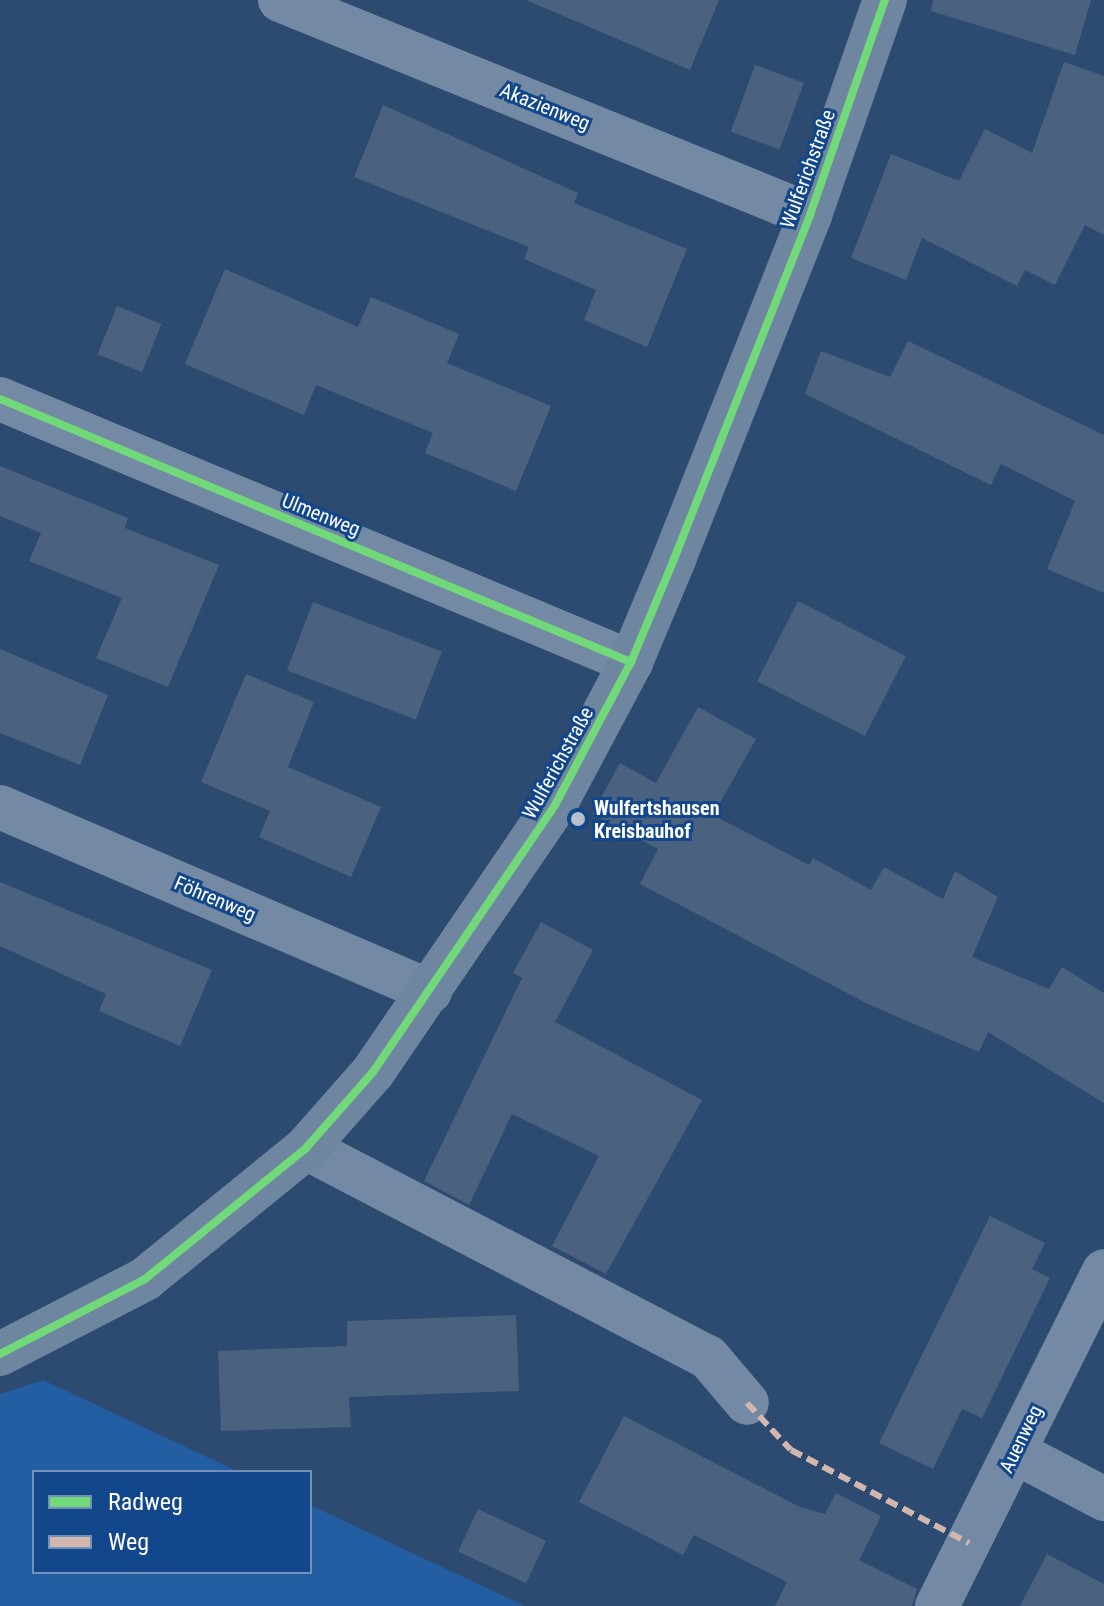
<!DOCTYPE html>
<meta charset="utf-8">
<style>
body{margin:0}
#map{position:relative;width:1104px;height:1606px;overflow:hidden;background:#2d4a70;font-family:"Roboto Condensed",sans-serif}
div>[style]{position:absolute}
.green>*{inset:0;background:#245ea2}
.building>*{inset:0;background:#4a627f;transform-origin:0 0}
.minor>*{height:44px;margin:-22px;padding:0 22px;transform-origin:22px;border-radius:22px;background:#748aa4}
.secondary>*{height:44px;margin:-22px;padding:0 22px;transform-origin:22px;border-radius:22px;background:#6f86a0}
.quiet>*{height:6px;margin-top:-3px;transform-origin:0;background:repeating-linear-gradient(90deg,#d1b7ad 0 12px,transparent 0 18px)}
.cycleway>*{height:8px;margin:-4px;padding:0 4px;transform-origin:4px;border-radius:4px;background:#71d979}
.dots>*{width:22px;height:22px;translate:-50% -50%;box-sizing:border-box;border:4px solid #12478b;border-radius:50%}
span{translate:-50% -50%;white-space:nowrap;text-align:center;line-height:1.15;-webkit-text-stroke:6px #12478b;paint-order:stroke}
.street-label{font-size:20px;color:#fff}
.poi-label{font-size:20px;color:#fff;font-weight:700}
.left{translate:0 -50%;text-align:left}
.legend{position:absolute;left:32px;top:1470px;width:280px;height:104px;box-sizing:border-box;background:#12478b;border:2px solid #7191b9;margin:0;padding:10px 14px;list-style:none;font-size:24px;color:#fff}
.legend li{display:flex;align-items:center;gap:16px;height:40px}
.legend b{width:40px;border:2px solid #7191b9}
</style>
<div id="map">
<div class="green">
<i style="clip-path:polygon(43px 1380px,239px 1472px,34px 1472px,34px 1572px,310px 1572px,310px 1505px,525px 1606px,0 1606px,0 1394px)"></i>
</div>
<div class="building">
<i style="clip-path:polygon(526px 0,719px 0,690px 70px)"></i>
<i style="clip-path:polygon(933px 0,1091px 0,1075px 55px,931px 11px)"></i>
<i style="clip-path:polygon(1064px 62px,1104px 76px,1104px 235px,1085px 225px,1055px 285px,1025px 270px,1017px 286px,922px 238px,906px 280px,851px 258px,891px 154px,959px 181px,985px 129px,1032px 153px)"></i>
<i style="left:755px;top:65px;width:52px;height:71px;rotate:20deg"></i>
<i style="clip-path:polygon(383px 105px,578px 193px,574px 203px,687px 249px,647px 347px,584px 320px,596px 290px,524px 259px,529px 247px,354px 177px)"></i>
<i style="clip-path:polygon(225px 269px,358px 327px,371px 297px,459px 334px,447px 363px,551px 406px,516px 491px,425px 453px,433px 433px,316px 385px,304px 415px,185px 364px)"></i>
<i style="left:117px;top:306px;width:48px;height:52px;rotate:22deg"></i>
<i style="clip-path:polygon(908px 341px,1104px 435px,1104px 593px,1047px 569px,1075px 501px,1001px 464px,991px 485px,805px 394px,821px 351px,890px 377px)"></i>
<i style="clip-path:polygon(0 466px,128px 518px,125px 528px,219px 565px,168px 687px,96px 658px,122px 598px,29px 561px,41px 533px,0 516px)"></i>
<i style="left:798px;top:601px;width:121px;height:90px;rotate:27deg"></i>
<i style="left:313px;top:602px;width:138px;height:73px;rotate:21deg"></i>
<i style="clip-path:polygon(0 649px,108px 695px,80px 765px,0 733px)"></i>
<i style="clip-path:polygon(246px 674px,314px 702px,288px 767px,381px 807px,351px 877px,259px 837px,270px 811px,201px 782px)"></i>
<i style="clip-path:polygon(698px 707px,756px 739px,713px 815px,809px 865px,813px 858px,871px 890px,884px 867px,943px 899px,955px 871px,998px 897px,972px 957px,1049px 989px,1062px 967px,1104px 993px,1104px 1103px,988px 1032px,979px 1052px,868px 1004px,640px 884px,658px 849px,592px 814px,620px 763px,656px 783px)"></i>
<i style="clip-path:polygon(0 882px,212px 970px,180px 1046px,99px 1011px,106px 994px,0 946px)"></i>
<i style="clip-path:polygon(541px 922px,593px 950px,555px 1022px,702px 1100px,606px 1274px,552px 1246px,599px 1156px,512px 1114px,469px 1205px,424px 1181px,522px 978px,513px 973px)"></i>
<i style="clip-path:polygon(990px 1216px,1045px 1243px,1032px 1269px,1050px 1278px,982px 1418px,962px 1409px,933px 1469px,879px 1443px)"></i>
<i style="clip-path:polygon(516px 1315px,519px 1391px,349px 1397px,351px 1427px,221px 1431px,218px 1351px,347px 1346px,347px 1321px)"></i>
<i style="clip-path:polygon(624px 1416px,800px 1507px,825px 1514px,836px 1493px,881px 1516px,859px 1560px,917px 1589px,912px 1606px,775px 1606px,787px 1582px,694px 1535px,683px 1555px,579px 1502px)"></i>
<i style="left:478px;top:1509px;width:75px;height:47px;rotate:25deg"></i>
<i style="clip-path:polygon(1047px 1554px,1104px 1584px,1104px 1606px,1020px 1606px)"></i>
</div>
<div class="minor">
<i style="left:280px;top:0;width:572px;rotate:22.08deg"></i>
<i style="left:0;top:399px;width:684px;rotate:22.63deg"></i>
<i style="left:0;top:807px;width:468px;rotate:23.2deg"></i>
<i style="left:306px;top:1148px;width:453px;rotate:27.5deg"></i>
<i style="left:708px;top:1357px;width:60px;rotate:49.7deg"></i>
<i style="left:1015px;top:1452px;width:101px;rotate:27.8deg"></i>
<i style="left:937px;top:1606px;width:374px;rotate:-63.5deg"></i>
</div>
<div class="secondary">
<i style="left:0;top:1354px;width:163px;rotate:-27.3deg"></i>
<i style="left:145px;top:1279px;width:208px;rotate:-39.1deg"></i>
<i style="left:306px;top:1148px;width:101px;rotate:-48.6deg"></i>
<i style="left:373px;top:1072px;width:323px;rotate:-55.7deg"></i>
<i style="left:555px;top:805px;width:162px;rotate:-62deg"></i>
<i style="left:631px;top:662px;width:112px;rotate:-67.3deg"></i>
<i style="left:674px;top:559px;width:370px;rotate:-68.4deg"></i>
<i style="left:810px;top:215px;width:228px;rotate:-70.8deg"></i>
</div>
<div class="quiet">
<i style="left:747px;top:1403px;width:64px;rotate:46.9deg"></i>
<i style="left:791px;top:1450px;width:201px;rotate:27.6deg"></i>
</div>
<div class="cycleway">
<i style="left:0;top:399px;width:684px;rotate:22.63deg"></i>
<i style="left:0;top:1354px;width:163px;rotate:-27.3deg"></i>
<i style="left:145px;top:1279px;width:208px;rotate:-39.1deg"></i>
<i style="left:306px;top:1148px;width:101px;rotate:-48.6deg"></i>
<i style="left:373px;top:1072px;width:323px;rotate:-55.7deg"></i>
<i style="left:555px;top:805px;width:162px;rotate:-62deg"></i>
<i style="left:631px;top:662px;width:112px;rotate:-67.3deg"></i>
<i style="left:674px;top:559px;width:370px;rotate:-68.4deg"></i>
<i style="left:810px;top:215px;width:228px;rotate:-70.8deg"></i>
</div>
<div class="dots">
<i style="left:578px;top:819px;background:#b6c0cd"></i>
</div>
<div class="street-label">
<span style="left:545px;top:107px;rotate:22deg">Akazienweg</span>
<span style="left:808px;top:169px;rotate:-70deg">Wulferichstraße</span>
<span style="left:321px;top:515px;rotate:22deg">Ulmenweg</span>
<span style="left:558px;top:763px;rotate:-61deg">Wulferichstraße</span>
<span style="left:215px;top:899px;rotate:23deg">Föhrenweg</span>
<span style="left:1021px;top:1439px;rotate:-64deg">Auenweg</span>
</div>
<div class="poi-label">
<span class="left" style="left:594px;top:820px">Wulfertshausen<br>Kreisbauhof</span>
</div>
<ul class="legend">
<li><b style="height:10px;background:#71d979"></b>Radweg</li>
<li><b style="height:10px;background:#d1b7ad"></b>Weg</li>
</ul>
</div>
